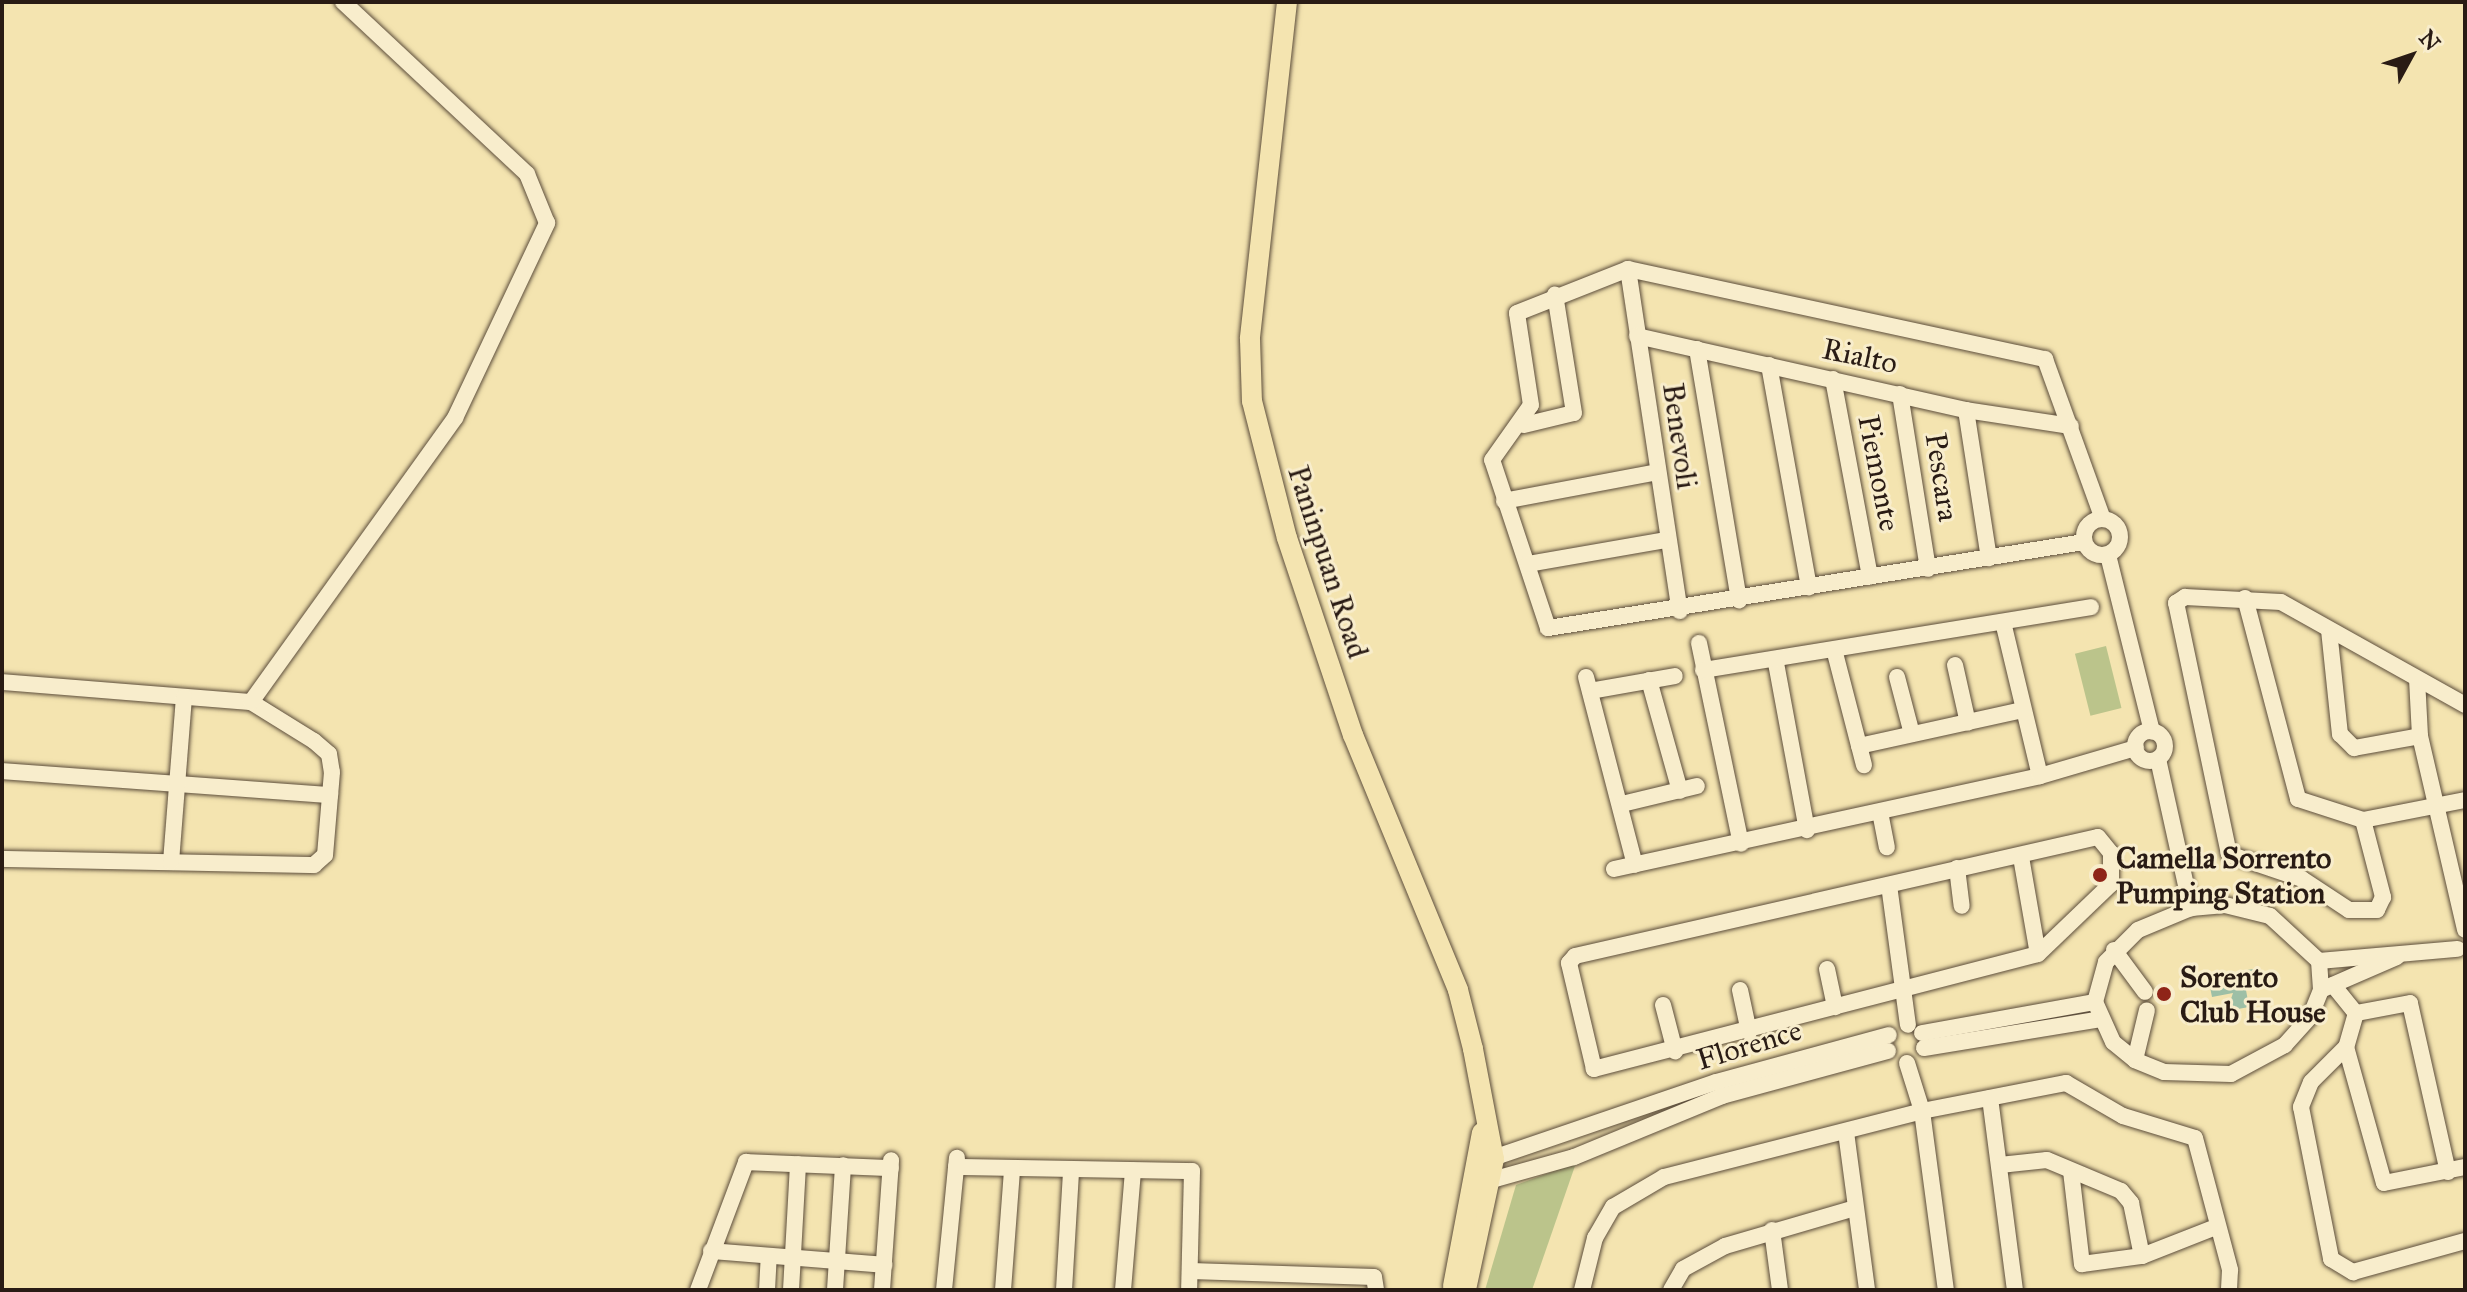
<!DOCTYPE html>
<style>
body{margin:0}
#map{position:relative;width:2467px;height:1292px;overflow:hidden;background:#f4e4b0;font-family:"IM FELL Great Primer",serif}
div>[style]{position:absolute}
.green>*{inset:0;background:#bbc48b;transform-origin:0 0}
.water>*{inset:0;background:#9dbfa6}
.roads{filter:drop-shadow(0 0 2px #5c4d3b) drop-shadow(0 0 2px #5c4d3b)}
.minor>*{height:16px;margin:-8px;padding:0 8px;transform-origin:8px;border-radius:8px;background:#f8edcc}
.minor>.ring{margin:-8px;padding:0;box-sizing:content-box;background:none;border:16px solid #f8edcc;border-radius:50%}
.major>*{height:20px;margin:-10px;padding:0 10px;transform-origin:10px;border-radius:10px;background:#f4e4b0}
.dots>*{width:22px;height:22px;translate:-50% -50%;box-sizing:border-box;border:4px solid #f8edcc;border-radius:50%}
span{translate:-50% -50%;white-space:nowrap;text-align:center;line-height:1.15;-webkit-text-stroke:6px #f8edcc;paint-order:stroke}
.street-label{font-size:30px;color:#291b14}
.poi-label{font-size:30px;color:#291b14;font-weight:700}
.left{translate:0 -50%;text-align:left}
.frame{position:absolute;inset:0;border:4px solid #291b14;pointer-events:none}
.north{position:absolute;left:2371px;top:16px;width:80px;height:80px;-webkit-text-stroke:6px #f8edcc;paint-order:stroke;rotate:50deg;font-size:22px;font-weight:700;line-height:32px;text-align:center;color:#291b14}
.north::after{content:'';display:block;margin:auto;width:28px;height:36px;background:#291b14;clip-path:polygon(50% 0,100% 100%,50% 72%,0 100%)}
</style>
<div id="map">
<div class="green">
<i style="left:2106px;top:646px;width:64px;height:32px;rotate:76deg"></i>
<i style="clip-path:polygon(1576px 1163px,1532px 1290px,1485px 1290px,1516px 1185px)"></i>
</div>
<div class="water">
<i style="clip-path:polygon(2253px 969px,2257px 988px,2246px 990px,2249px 1007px,2227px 1011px,2233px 993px,2212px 997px,2208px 977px)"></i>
</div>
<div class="roads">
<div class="minor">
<i style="left:1628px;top:269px;width:346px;rotate:81.4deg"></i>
<i style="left:1637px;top:336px;width:337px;rotate:12.7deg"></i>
<i style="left:1966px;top:410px;width:106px;rotate:8.7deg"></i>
<i style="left:1697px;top:349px;width:255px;rotate:80.5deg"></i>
<i style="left:1769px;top:365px;width:226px;rotate:79.8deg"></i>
<i style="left:1833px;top:379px;width:201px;rotate:79.4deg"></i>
<i style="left:1900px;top:394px;width:177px;rotate:80.9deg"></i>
<i style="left:1966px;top:410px;width:150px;rotate:81.2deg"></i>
<i style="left:1524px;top:425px;width:51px;rotate:-13.5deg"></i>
<i style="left:1574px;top:413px;width:120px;rotate:-99.1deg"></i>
<i style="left:1504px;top:501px;width:156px;rotate:-10.7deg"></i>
<i class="ring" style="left:2084px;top:519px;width:20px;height:20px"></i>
<i style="left:2084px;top:542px;width:543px;rotate:170.88deg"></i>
<i style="left:1548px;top:628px;width:177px;rotate:-108.4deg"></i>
<i style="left:1492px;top:460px;width:67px;rotate:-54.7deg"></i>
<i style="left:1531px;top:405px;width:93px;rotate:-98.7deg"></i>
<i style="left:1517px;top:313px;width:119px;rotate:-21.6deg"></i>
<i style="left:1628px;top:269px;width:427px;rotate:12.2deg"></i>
<i style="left:2045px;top:359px;width:170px;rotate:70.1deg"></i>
<i style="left:2108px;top:555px;width:182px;rotate:76deg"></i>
<i style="left:1528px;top:564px;width:140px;rotate:-9.9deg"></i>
<i style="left:2245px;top:598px;width:208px;rotate:75.2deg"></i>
<i style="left:2298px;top:799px;width:68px;rotate:17.9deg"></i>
<i style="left:2363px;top:820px;width:104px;rotate:-11.1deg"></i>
<i style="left:2003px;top:622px;width:158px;rotate:76.5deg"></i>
<i style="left:2329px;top:630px;width:105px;rotate:84deg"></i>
<i style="left:2340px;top:734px;width:20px;rotate:45deg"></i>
<i style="left:2354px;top:748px;width:67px;rotate:-10.3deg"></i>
<i style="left:2420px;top:736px;width:57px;rotate:-93deg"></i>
<i style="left:1699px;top:643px;width:205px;rotate:78.2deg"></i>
<i style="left:1835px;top:653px;width:116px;rotate:75.5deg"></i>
<i style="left:1776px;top:663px;width:170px;rotate:79.5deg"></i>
<i style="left:1955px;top:665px;width:59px;rotate:77.4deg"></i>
<i style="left:1703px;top:670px;width:393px;rotate:-9.2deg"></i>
<i style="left:1586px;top:677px;width:194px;rotate:75.4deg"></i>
<i style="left:1897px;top:677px;width:59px;rotate:75.3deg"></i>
<i style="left:1649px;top:680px;width:115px;rotate:74.4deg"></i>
<i style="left:2px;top:682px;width:250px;rotate:4.6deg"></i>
<i style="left:251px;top:702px;width:74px;rotate:31.8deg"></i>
<i style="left:314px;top:741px;width:20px;rotate:41deg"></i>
<i style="left:329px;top:754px;width:18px;rotate:81deg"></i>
<i style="left:332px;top:772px;width:83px;rotate:94.8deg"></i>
<i style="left:325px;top:855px;width:15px;rotate:138deg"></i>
<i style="left:314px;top:865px;width:312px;rotate:-178.9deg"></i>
<i style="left:1590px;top:691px;width:86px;rotate:-10deg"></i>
<i style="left:251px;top:702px;width:350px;rotate:-54.3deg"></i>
<i style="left:455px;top:418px;width:216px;rotate:-64.7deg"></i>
<i style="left:547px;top:223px;width:53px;rotate:-112.2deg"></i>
<i style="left:527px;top:174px;width:252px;rotate:-136.9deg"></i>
<i class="ring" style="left:2135px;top:731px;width:14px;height:14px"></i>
<i style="left:2420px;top:736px;width:199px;rotate:76.9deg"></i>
<i style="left:1859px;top:746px;width:168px;rotate:-12.4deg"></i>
<i style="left:2158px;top:759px;width:153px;rotate:77.5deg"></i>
<i style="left:2px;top:771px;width:329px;rotate:4.2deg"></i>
<i style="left:1622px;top:804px;width:77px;rotate:-13.5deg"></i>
<i style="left:1880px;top:812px;width:36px;rotate:79deg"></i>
<i style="left:2363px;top:820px;width:80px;rotate:75.4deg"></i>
<i style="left:2383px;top:897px;width:14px;rotate:115deg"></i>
<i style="left:2377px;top:910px;width:28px;rotate:180deg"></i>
<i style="left:2349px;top:910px;width:56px;rotate:-146.6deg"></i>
<i style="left:2302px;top:879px;width:77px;rotate:-161.1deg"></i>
<i style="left:2229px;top:854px;width:257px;rotate:-101.9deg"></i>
<i style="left:2176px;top:603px;width:11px;rotate:-34deg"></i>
<i style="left:2185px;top:597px;width:96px;rotate:3deg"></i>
<i style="left:2281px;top:602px;width:211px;rotate:29.2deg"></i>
<i style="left:2098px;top:837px;width:21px;rotate:51deg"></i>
<i style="left:2111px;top:853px;width:31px;rotate:90deg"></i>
<i style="left:2111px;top:884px;width:101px;rotate:136.2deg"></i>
<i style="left:2038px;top:954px;width:459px;rotate:165.5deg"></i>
<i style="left:1594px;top:1069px;width:109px;rotate:-103.3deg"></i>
<i style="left:1569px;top:963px;width:9px;rotate:-49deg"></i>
<i style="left:1575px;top:956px;width:536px;rotate:-12.82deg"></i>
<i style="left:2021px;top:857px;width:98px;rotate:80.1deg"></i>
<i style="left:171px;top:862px;width:165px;rotate:-85.5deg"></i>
<i style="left:1957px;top:868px;width:38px;rotate:83deg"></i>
<i style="left:1614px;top:869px;width:436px;rotate:-12.3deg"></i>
<i style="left:2040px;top:776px;width:100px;rotate:-16.3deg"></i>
<i style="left:1889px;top:885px;width:141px;rotate:82.3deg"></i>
<i style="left:2225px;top:905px;width:46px;rotate:13.7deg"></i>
<i style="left:2270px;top:916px;width:67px;rotate:42.6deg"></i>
<i style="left:2319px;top:961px;width:29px;rotate:86deg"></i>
<i style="left:2321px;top:990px;width:29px;rotate:112deg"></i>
<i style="left:2310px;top:1017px;width:38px;rotate:132deg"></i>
<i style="left:2285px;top:1045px;width:61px;rotate:151.8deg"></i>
<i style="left:2231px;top:1074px;width:67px;rotate:-178.3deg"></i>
<i style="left:2164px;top:1072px;width:31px;rotate:-158deg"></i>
<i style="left:2135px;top:1060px;width:28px;rotate:-141deg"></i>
<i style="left:2113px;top:1042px;width:44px;rotate:-114.2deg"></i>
<i style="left:2095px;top:1002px;width:41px;rotate:-74.6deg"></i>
<i style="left:2106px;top:962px;width:45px;rotate:-45deg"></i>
<i style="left:2138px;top:930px;width:57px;rotate:-22.5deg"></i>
<i style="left:2191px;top:908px;width:34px;rotate:-5deg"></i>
<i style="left:2114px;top:950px;width:52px;rotate:53.6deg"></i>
<i style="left:2319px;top:961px;width:139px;rotate:-5deg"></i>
<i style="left:1827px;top:969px;width:39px;rotate:78deg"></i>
<i style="left:2333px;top:985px;width:36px;rotate:51deg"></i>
<i style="left:1740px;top:990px;width:43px;rotate:77.9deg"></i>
<i style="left:2321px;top:990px;width:83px;rotate:-23.5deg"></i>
<i style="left:1663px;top:1005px;width:48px;rotate:75.4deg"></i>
<i style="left:1922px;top:1033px;width:176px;rotate:-10.2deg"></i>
<i style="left:2346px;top:1047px;width:141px;rotate:74.4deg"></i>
<i style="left:2384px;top:1183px;width:83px;rotate:-11.2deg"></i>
<i style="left:1924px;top:1048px;width:179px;rotate:-9.3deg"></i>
<i style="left:2135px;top:1060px;width:51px;rotate:-76.5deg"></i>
<i style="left:1907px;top:1063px;width:50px;rotate:72.6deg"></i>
<i style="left:1922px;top:1111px;width:181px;rotate:82.4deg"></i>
<i style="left:1990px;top:1098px;width:194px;rotate:82.6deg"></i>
<i style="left:1846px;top:1132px;width:159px;rotate:82.4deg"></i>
<i style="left:1484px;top:1161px;width:245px;rotate:-18.8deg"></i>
<i style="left:1716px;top:1082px;width:179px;rotate:-15.2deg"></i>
<i style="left:2000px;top:1165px;width:47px;rotate:-6.1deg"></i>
<i style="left:2047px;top:1160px;width:80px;rotate:22.7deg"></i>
<i style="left:2121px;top:1191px;width:16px;rotate:50deg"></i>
<i style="left:2131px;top:1203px;width:54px;rotate:78.3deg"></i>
<i style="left:956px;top:1167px;width:236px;rotate:1deg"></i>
<i style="left:1192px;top:1171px;width:119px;rotate:91.4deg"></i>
<i style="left:2071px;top:1171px;width:94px;rotate:83.3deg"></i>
<i style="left:2082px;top:1264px;width:61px;rotate:-7.6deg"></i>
<i style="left:2142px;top:1256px;width:79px;rotate:-21.4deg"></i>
<i style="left:2448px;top:1172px;width:173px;rotate:-102.7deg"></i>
<i style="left:2410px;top:1003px;width:55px;rotate:169.5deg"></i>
<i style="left:2356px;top:1013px;width:35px;rotate:106deg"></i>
<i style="left:2346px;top:1047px;width:49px;rotate:135deg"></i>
<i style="left:2311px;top:1082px;width:27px;rotate:112deg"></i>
<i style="left:2301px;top:1107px;width:155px;rotate:78.8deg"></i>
<i style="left:2331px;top:1259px;width:26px;rotate:31deg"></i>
<i style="left:2353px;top:1272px;width:116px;rotate:-15.5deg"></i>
<i style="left:1481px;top:1183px;width:97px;rotate:-15.6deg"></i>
<i style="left:1574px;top:1157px;width:160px;rotate:-22.4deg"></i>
<i style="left:1722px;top:1096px;width:172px;rotate:-15.2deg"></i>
<i style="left:1772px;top:1230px;width:61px;rotate:82.4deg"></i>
<i style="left:711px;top:1251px;width:174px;rotate:4.6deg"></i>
<i style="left:1191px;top:1271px;width:183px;rotate:1.9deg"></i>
<i style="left:1374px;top:1277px;width:13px;rotate:81deg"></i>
<i style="left:698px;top:1290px;width:137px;rotate:-69.4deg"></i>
<i style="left:746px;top:1162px;width:145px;rotate:2.4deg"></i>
<i style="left:767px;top:1290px;width:34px;rotate:-87deg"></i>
<i style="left:791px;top:1290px;width:126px;rotate:-86.8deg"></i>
<i style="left:835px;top:1290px;width:125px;rotate:-86.3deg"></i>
<i style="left:882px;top:1290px;width:130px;rotate:-86deg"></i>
<i style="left:944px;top:1290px;width:133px;rotate:-84.4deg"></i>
<i style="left:1003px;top:1290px;width:121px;rotate:-85.7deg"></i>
<i style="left:1064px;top:1290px;width:119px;rotate:-86.6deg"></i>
<i style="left:1123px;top:1290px;width:120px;rotate:-85.2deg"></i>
<i style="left:1582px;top:1290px;width:54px;rotate:-76deg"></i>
<i style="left:1595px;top:1238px;width:36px;rotate:-60deg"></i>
<i style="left:1613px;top:1207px;width:59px;rotate:-30.5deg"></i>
<i style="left:1664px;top:1177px;width:266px;rotate:-14.3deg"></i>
<i style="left:1922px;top:1111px;width:147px;rotate:-11deg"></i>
<i style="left:2066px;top:1083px;width:66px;rotate:30.1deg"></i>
<i style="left:2123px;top:1116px;width:75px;rotate:17deg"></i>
<i style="left:2195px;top:1138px;width:137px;rotate:75.1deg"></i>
<i style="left:2230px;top:1270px;width:20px;rotate:93deg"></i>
<i style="left:1671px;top:1290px;width:24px;rotate:-60deg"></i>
<i style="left:1683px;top:1269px;width:48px;rotate:-28.7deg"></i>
<i style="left:1725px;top:1246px;width:135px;rotate:-16.3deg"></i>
</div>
<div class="major">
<i style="left:1287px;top:2px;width:339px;rotate:96.3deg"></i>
<i style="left:1250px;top:339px;width:62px;rotate:88.2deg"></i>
<i style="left:1252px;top:401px;width:141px;rotate:75.7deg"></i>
<i style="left:1287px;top:538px;width:208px;rotate:71.5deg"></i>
<i style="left:1353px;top:735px;width:276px;rotate:67.6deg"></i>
<i style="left:1458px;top:990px;width:61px;rotate:75.7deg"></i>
<i style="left:1473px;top:1049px;width:112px;rotate:79.2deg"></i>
<i style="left:1494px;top:1159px;width:134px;rotate:102.1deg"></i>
<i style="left:1453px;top:1286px;width:156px;rotate:-79.3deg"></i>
</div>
</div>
<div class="dots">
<i style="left:2100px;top:875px;background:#8f2418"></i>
<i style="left:2164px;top:994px;background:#8f2418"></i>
</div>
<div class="street-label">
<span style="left:1860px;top:356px;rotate:12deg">Rialto</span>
<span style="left:1680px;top:436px;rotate:82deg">Benevoli</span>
<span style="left:1879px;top:473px;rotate:79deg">Piemonte</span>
<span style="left:1942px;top:477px;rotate:81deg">Pescara</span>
<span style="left:1328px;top:562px;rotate:72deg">Paninpuan Road</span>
<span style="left:1749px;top:1045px;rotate:-17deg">Florence</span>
</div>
<div class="poi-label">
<span class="left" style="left:2116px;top:875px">Camella Sorrento<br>Pumping Station</span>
<span class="left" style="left:2180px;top:994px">Sorento<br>Club House</span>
</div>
<div class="frame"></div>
<div class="north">N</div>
</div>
